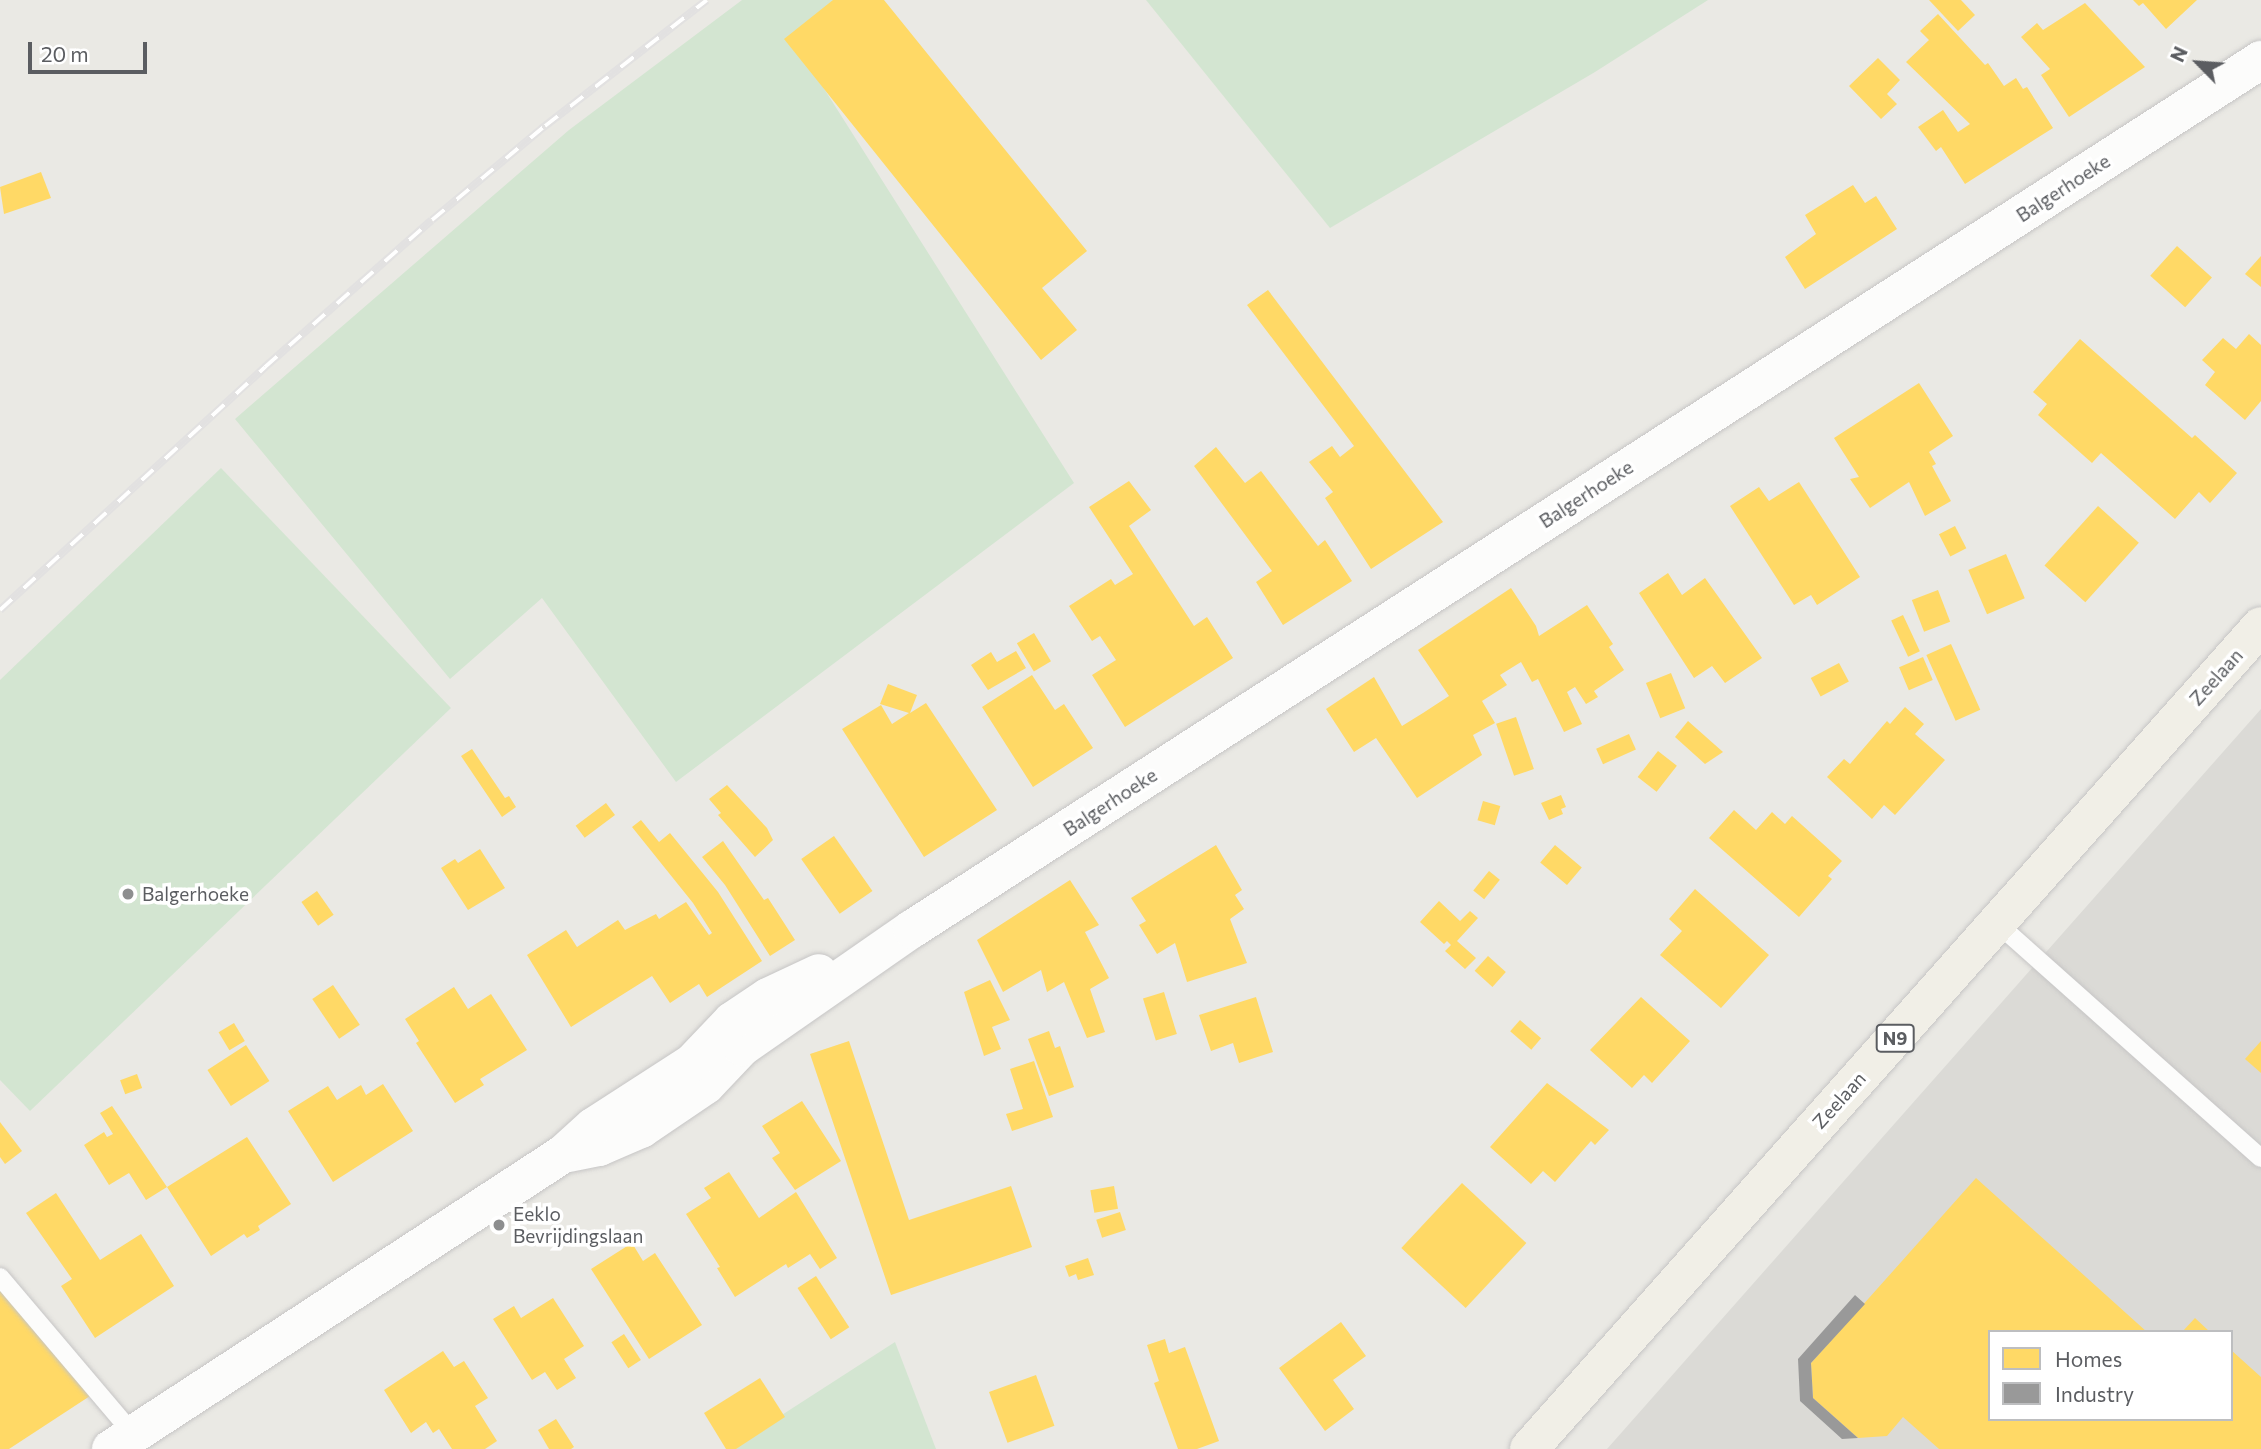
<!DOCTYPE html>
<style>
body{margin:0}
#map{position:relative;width:2261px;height:1449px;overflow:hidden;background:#eae9e4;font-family:Commissioner,sans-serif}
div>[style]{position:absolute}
.industrial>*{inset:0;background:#dbdad6}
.green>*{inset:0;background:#d3e5d1}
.homes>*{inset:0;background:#ffd966;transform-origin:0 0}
.industry>*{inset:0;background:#999}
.roads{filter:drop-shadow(0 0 2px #c6c5c5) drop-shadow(0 0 2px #c6c5c5)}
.lane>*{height:18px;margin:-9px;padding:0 9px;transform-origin:9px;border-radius:9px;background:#fcfcfb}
.secondary>*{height:38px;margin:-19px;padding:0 19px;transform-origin:19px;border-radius:19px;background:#fcfcfb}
.primary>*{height:38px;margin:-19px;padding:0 19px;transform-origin:19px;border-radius:19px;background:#f1efe7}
.rail>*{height:8px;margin-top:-4px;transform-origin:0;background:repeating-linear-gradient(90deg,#fff 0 16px,#e2e1e1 0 32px);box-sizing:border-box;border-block:2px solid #e2e1e1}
.dots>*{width:19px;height:19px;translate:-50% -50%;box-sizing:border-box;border:4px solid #fff;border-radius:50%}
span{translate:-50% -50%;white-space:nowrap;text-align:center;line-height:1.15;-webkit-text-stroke:7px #fff;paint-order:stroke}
.shield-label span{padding:2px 5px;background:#fff;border:2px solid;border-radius:5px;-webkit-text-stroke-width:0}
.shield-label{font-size:18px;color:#5b5d61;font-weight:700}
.street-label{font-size:19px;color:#5b5d61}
.poi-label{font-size:19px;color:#5b5d61}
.left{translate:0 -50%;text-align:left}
.legend{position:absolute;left:1988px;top:1330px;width:245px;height:91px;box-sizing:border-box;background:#fff;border:2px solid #bdbec0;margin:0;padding:9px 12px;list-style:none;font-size:21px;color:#5b5d61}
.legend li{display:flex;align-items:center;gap:14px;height:35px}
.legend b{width:35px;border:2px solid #bdbec0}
.north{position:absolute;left:2163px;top:28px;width:70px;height:70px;-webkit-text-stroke:5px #fff;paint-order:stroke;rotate:295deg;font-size:19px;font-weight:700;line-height:28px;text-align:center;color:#5b5d61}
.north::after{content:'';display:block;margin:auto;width:24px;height:32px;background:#5b5d61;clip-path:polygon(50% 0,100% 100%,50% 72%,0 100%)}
.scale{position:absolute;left:28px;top:42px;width:119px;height:32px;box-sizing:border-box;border:4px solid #5b5d61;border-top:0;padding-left:9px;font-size:21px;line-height:24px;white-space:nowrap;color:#5b5d61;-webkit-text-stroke:5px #fff;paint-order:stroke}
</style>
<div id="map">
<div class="industrial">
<i style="clip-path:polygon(evenodd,2261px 709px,2261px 1449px,1607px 1449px,2261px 709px,1990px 1332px,2231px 1332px,2231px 1419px,1990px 1419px,1990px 1332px)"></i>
</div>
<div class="green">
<i style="clip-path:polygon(742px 0,839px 0,790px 35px,1074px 483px,676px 782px,542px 598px,450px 679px,235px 419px,569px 130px)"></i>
<i style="clip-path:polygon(1146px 0,1708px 0,1595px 72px,1330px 228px)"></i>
<i style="clip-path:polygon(221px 468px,451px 708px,30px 1111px,0 1080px,0 680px)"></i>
<i style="clip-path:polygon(895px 1342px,936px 1449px,729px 1449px)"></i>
</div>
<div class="homes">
<i style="clip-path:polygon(833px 0,884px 0,1087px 251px,1042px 288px,1077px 330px,1041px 360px,784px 39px)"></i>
<i style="clip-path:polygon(1929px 0,1961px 0,1975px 15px,1958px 31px)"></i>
<i style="clip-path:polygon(2133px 0,2197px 0,2166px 29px,2143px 3px,2139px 6px)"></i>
<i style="clip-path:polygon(2085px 3px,2145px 67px,2069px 117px,2041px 75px,2050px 69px,2021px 37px,2037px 23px,2043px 30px)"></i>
<i style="clip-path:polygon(1938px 14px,1985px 65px,1988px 63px,2004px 86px,2016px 78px,2023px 89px,2027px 87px,2053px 128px,1965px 184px,1941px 147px,1936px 151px,1918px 127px,1943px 110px,1958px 132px,1970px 124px,1906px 62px,1929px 40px,1920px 31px)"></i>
<i style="clip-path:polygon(1878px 58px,1900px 80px,1887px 94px,1897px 104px,1881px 119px,1849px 86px)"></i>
<i style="clip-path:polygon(41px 172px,51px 198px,4px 214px,0 187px)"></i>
<i style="clip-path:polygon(1853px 185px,1865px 203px,1876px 196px,1897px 229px,1805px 289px,1785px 257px,1816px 234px,1805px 215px)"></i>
<i style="left:2177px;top:246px;width:47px;height:40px;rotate:42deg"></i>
<i style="clip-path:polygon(2261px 256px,2261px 287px,2245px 274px)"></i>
<i style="clip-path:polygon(1268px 290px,1443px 522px,1371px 569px,1325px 498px,1333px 492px,1309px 462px,1332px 446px,1340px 457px,1354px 446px,1247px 305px)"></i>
<i style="clip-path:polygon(2249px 334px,2261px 345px,2261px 401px,2245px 420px,2205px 385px,2215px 372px,2202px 360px,2223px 338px,2236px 349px)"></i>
<i style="clip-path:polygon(2080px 339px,2192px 438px,2195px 435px,2237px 473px,2210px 503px,2199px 492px,2175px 519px,2101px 453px,2092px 463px,2038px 415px,2047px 404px,2033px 392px)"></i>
<i style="clip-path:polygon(1919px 383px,1953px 436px,1929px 452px,1936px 464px,1932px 466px,1951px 501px,1925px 516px,1909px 482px,1870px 508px,1850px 479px,1859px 477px,1834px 438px)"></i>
<i style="clip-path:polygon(1216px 447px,1245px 483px,1261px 471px,1318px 546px,1325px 540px,1352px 581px,1283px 625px,1256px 582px,1272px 571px,1194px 466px)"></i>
<i style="clip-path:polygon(1129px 481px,1151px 510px,1129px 526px,1194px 626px,1207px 617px,1233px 658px,1125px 727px,1092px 675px,1116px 660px,1100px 636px,1092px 641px,1069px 606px,1111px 579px,1115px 585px,1133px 574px,1089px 507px)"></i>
<i style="clip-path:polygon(1799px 482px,1860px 577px,1817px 605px,1811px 595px,1794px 605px,1730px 506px,1759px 487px,1769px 501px)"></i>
<i style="left:2098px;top:506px;width:55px;height:80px;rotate:42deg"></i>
<i style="left:1955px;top:526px;width:25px;height:18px;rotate:63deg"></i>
<i style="left:2006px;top:554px;width:48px;height:41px;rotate:67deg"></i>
<i style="clip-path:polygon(1668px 573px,1682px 595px,1705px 578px,1762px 658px,1725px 683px,1712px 666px,1694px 678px,1639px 593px)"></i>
<i style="clip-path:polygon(1511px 588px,1536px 626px,1539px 636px,1587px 605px,1613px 644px,1609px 647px,1624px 670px,1594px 691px,1598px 697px,1586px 704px,1575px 687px,1567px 692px,1582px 724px,1564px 732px,1538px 679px,1532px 682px,1521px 662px,1500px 675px,1507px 685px,1482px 701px,1495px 723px,1473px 735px,1482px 755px,1417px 798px,1376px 738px,1354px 752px,1326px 709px,1374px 677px,1402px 726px,1423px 713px,1449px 696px,1418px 650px)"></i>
<i style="left:1938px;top:590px;width:34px;height:28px;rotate:69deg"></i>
<i style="left:1903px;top:615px;width:40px;height:13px;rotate:65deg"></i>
<i style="left:1034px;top:633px;width:33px;height:20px;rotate:59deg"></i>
<i style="left:1951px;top:644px;width:72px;height:27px;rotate:66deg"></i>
<i style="clip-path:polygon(1016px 651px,1026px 668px,988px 690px,971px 665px,991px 652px,997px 662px)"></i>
<i style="left:1923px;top:657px;width:25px;height:26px;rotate:67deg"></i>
<i style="left:1839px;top:663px;width:21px;height:32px;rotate:62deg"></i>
<i style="left:1671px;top:673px;width:38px;height:27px;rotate:68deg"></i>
<i style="clip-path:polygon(1032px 675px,1055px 710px,1064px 704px,1093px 748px,1033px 787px,982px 707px)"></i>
<i style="clip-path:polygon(888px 684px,917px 695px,910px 713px,926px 703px,997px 810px,924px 857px,842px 729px,881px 705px,892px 724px,909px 713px,880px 704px)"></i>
<i style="clip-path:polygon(1905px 707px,1924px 724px,1915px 734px,1945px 760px,1895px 815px,1884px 805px,1872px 819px,1827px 777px,1844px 759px,1850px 764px,1887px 721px,1890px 724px)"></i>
<i style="left:1516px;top:717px;width:55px;height:21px;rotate:71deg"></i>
<i style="clip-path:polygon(1688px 721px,1723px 752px,1705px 764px,1675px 737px)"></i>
<i style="left:1629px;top:734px;width:17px;height:36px;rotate:66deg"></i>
<i style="clip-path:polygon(472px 749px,505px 798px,509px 796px,516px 807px,502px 817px,461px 756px)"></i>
<i style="left:1658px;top:751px;width:24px;height:33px;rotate:38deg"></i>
<i style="clip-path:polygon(727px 785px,767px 828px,773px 840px,755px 857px,718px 815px,721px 813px,709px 799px)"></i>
<i style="clip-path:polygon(1561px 795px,1566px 807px,1561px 809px,1563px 814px,1549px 820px,1541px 803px)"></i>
<i style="left:1483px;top:801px;width:18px;height:20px;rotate:16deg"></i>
<i style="left:606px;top:803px;width:15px;height:38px;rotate:53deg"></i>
<i style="clip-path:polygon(1734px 810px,1756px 830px,1772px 812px,1785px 824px,1792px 816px,1842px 861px,1828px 876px,1832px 879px,1799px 917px,1709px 838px)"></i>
<i style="clip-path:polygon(641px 820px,659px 842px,670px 833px,718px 892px,762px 961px,707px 997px,699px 984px,670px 1003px,652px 976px,571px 1027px,527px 955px,566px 930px,577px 947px,618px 920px,625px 930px,656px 914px,659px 919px,686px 902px,709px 935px,712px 933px,693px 903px,632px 827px)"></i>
<i style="left:834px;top:836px;width:67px;height:40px;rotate:55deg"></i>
<i style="clip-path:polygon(723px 841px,764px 900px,768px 898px,795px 940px,770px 956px,725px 885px,702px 857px)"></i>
<i style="clip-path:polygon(1216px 845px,1242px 890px,1235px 895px,1244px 909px,1230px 919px,1247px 963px,1187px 982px,1175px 943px,1157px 954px,1139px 925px,1146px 921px,1131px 898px)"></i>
<i style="left:1555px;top:845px;width:35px;height:23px;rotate:40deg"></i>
<i style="clip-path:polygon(480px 849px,505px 888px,468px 910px,441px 868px,455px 859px,458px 863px)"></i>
<i style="left:1489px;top:871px;width:14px;height:25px;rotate:39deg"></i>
<i style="clip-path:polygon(1070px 880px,1099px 925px,1085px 932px,1109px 978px,1090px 989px,1105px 1032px,1087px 1038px,1064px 982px,1047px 992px,1041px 970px,1003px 992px,977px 940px)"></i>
<i style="clip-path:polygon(1695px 889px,1769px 955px,1721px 1008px,1660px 955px,1682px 931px,1669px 919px)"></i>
<i style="left:317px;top:891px;width:29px;height:19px;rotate:55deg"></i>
<i style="clip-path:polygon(1439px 901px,1460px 921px,1470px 911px,1478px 918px,1457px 941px,1476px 958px,1465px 969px,1445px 951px,1451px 945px,1447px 941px,1444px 944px,1420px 922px)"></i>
<i style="left:1488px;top:956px;width:24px;height:20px;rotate:42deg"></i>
<i style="clip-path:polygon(990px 980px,1010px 1020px,992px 1027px,1001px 1049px,984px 1056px,964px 992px)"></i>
<i style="left:333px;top:985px;width:48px;height:25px;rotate:56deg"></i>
<i style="clip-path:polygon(454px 987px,468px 1009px,491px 994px,527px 1050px,480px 1079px,484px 1085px,455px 1103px,416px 1043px,419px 1041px,405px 1019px)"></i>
<i style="left:1164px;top:992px;width:44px;height:22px;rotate:73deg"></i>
<i style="clip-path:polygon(1256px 997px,1273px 1052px,1239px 1063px,1233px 1043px,1211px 1051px,1199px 1015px)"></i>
<i style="clip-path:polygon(1641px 997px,1690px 1041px,1652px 1083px,1644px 1075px,1632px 1088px,1590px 1050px)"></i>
<i style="left:1520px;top:1020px;width:28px;height:15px;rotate:41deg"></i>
<i style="left:234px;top:1023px;width:21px;height:18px;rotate:59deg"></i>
<i style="clip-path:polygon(1049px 1031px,1055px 1048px,1060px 1046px,1074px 1087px,1049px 1096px,1028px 1039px)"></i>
<i style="clip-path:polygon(849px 1041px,909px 1220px,1011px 1186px,1032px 1247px,891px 1295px,810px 1054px)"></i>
<i style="clip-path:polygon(2261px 1041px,2261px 1073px,2245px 1059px)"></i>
<i style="left:246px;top:1045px;width:43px;height:46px;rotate:57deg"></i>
<i style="clip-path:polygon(1034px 1061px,1053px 1117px,1012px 1131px,1006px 1114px,1023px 1109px,1010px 1069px)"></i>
<i style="left:137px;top:1074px;width:15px;height:18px;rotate:70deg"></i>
<i style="clip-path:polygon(1547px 1083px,1609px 1130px,1595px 1145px,1591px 1141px,1555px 1182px,1543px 1171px,1531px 1184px,1490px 1147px)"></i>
<i style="clip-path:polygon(383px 1084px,413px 1131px,333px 1182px,288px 1111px,328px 1086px,337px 1100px,361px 1085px,366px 1095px)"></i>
<i style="clip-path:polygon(802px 1101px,841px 1161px,795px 1190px,772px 1158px,780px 1153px,762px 1126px)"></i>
<i style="clip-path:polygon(112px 1106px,167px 1187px,146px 1200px,129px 1173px,109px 1185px,84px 1145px,104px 1132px,107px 1137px,113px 1134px,100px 1113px)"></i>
<i style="clip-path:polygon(0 1122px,22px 1151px,5px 1164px,0 1157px)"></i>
<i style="clip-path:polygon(247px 1137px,291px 1204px,258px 1226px,260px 1230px,247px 1238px,244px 1234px,211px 1256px,167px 1187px)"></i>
<i style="clip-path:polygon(729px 1172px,759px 1218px,796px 1192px,837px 1258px,820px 1269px,810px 1254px,788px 1268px,786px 1264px,735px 1297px,717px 1268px,720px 1267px,686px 1214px,711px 1198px,704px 1188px)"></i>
<i style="clip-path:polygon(1976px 1178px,2147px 1332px,1990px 1332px,1990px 1419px,2231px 1419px,2231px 1350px,2261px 1377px,2261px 1449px,1939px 1449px,1903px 1417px,1887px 1436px,1858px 1438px,1813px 1398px,1811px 1363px)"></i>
<i style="left:1462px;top:1183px;width:88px;height:89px;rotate:43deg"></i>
<i style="left:1114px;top:1186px;width:23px;height:24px;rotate:80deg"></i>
<i style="clip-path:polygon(56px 1193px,100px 1260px,141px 1234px,174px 1286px,95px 1338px,61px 1286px,72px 1279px,26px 1213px)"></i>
<i style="left:1120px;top:1212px;width:19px;height:25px;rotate:72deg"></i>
<i style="clip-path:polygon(632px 1243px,643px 1261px,655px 1253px,702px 1325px,649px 1359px,591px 1269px)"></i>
<i style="clip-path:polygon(1088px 1258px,1094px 1275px,1078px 1280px,1076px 1274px,1069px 1277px,1065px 1266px)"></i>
<i style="left:816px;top:1276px;width:61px;height:22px;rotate:57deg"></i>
<i style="clip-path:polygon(0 1287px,90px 1396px,9px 1449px,0 1449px)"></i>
<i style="clip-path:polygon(553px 1298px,584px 1346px,564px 1359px,576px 1378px,557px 1390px,545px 1372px,532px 1380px,493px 1319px,514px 1306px,521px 1318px)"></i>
<i style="clip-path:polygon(2195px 1318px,2210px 1332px,2182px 1332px)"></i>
<i style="clip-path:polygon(1341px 1322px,1366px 1356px,1333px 1380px,1354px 1409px,1325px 1431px,1279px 1368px)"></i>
<i style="left:624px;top:1334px;width:31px;height:15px;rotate:57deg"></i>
<i style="clip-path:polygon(1165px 1339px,1169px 1353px,1185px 1347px,1219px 1441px,1197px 1449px,1178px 1449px,1154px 1383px,1159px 1381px,1147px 1345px)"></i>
<i style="clip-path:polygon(443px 1351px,454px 1367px,464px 1361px,488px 1398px,475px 1406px,497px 1441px,485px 1449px,452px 1449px,439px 1429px,433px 1433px,426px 1422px,411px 1433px,384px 1390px)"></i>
<i style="left:1036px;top:1375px;width:54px;height:50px;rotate:70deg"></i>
<i style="clip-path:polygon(760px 1378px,785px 1417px,736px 1449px,726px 1449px,704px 1413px)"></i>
<i style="clip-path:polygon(556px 1419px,574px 1447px,571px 1449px,549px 1449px,538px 1430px)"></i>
</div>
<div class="industry">
<i style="clip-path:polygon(1855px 1295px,1865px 1304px,1811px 1363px,1813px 1398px,1858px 1438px,1842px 1439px,1800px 1401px,1798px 1359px)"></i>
</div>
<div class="roads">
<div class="lane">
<i style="left:1997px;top:923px;width:353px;rotate:41.7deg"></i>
<i style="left:0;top:1277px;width:206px;rotate:49.7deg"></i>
</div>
<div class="secondary">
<i style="left:563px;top:1154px;width:37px;rotate:-11deg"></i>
<i style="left:599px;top:1147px;width:46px;rotate:-23.2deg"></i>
<i style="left:641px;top:1129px;width:78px;rotate:-34.1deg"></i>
<i style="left:706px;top:1085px;width:52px;rotate:-46.5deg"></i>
<i style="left:742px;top:1047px;width:207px;rotate:-34.8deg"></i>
<i style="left:912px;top:929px;width:1605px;rotate:-32.79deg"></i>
<i style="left:111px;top:1449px;width:540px;rotate:-33.13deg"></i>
<i style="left:563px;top:1154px;width:40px;rotate:-42deg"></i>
<i style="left:593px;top:1127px;width:118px;rotate:-32.9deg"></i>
<i style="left:692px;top:1063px;width:58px;rotate:-46.4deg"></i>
<i style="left:732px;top:1021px;width:43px;rotate:-33.7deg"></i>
<i style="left:768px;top:997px;width:56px;rotate:-25.2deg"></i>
</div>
<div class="primary">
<i style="left:1529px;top:1449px;width:1101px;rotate:-48.35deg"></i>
</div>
</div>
<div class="rail">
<i style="left:0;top:610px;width:360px;rotate:-42.5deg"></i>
<i style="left:265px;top:367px;width:222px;rotate:-41.4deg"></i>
<i style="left:432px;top:220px;width:147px;rotate:-39.8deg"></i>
<i style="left:545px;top:126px;width:205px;rotate:-37.9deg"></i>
</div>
<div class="dots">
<i style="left:128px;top:894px;background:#8d8e8f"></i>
<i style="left:499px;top:1225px;background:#8d8e8f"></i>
</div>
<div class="shield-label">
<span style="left:1895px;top:1038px">N9</span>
</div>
<div class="street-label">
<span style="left:2063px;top:188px;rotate:-33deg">Balgerhoeke</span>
<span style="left:1586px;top:494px;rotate:-33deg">Balgerhoeke</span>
<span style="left:2216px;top:677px;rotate:-48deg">Zeelaan</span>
<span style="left:1110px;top:802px;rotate:-33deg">Balgerhoeke</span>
<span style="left:1839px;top:1100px;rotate:-48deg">Zeelaan</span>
</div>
<div class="poi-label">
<span class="left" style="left:142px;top:894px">Balgerhoeke</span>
<span class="left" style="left:513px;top:1225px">Eeklo<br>Bevrijdingslaan</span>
</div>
<ul class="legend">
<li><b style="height:19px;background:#ffd966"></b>Homes</li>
<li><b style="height:19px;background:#999"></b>Industry</li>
</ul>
<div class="north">N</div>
<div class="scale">20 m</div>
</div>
